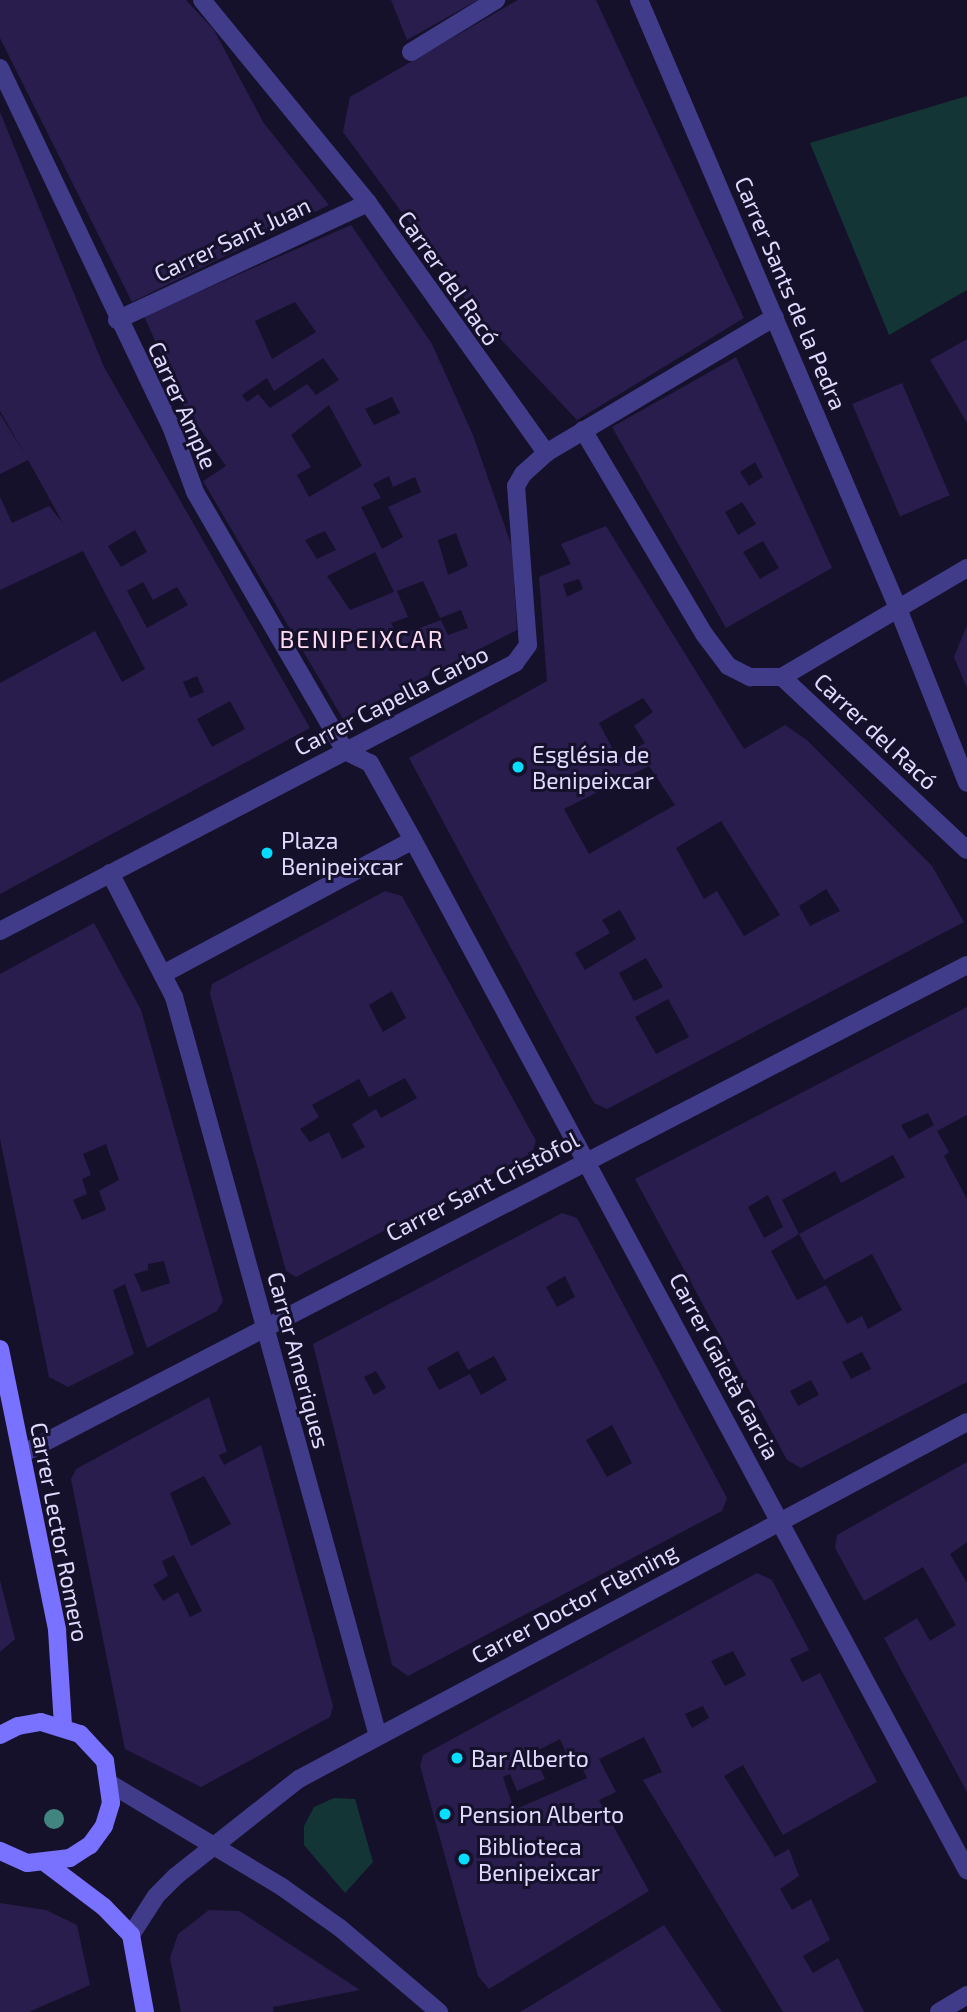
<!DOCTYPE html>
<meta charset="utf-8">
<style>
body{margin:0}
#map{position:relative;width:967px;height:2012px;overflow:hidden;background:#16112b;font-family:"Exo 2",sans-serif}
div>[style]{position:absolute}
.green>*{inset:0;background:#143535}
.building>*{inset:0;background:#281d4c;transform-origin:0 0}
.lane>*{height:18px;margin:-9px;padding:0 9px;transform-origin:9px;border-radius:9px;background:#413c8a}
.street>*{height:18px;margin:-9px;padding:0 9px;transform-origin:9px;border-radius:9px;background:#413c8a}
.secondary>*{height:18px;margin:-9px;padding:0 9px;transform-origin:9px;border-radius:9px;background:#7971ff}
.trees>*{width:20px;height:20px;margin:-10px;border-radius:50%;background:#418480}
.dots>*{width:19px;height:19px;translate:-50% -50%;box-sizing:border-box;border:4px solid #16112b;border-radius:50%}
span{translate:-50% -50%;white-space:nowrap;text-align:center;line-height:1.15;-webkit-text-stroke:6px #16112b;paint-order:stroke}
.street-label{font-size:23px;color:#e0daff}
.poi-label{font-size:23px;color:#e0daff}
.left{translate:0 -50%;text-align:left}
.neighbourhood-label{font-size:24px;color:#ffdcf1;letter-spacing:2px}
</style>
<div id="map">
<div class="green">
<i style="clip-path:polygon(967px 96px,967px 290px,889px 335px,810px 143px)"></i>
<i style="clip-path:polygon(334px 1798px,355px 1799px,373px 1862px,345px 1893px,304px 1845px,304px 1826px,314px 1807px)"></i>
</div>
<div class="building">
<i style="clip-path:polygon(0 0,186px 0,214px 30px,263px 122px,329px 205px,132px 302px,0 38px)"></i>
<i style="clip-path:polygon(391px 0,478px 0,407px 40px)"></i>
<i style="clip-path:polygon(518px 0,596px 0,744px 318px,577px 420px,474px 311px,343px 132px,350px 97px)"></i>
<i style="clip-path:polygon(evenodd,0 112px,104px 367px,310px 728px,0 894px,0 683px,95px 631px,122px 682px,145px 669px,83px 551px,0 590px,0 497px,12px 523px,49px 506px,63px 523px,28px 460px,0 474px,0 414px,26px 456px,0 411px,0 112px,135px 530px,147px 552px,121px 567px,108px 546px,135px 530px,0 112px,143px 582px,153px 600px,177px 587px,188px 605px,147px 628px,127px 591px,143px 582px,0 112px,197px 676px,204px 692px,190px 698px,183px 682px,197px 676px,0 112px,230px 701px,245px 729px,212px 747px,197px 719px,230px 701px)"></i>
<i style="clip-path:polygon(evenodd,351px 225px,432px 344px,473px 435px,512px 547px,517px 630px,343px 719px,203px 481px,226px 466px,184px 406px,144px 316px,351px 225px,295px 302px,316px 332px,272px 359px,255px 321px,295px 302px,351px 225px,323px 358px,339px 380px,316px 395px,307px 384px,270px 408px,258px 394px,247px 402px,242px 395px,267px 378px,274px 391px,323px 358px,351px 225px,392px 397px,400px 413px,374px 425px,365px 409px,392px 397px,351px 225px,329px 405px,362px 466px,309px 497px,297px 475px,311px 467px,291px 435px,329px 405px,351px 225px,389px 476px,393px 487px,415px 477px,421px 492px,388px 507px,403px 537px,382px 549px,361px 507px,381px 498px,373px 484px,389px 476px,351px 225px,325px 531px,336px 550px,317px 559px,305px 540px,325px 531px,351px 225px,456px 533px,468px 566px,448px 575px,438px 540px,456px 533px,351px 225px,375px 552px,394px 592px,350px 610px,327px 576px,375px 552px,351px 225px,423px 581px,440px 618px,461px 610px,468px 628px,448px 635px,441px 620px,398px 636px,391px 623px,408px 617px,397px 591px,423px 581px)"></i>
<i style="clip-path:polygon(967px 339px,967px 423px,930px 360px)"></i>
<i style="clip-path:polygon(evenodd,736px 357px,832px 568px,726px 628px,612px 427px,736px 357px,755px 462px,763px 477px,749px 486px,740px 472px,755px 462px,736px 357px,742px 502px,756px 524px,738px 535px,725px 512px,742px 502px,736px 357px,763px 541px,779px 568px,760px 579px,743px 552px,763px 541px)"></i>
<i style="left:902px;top:383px;width:122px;height:54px;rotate:67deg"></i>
<i style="clip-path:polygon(evenodd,606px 526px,744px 749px,785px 725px,808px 741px,932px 866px,964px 922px,607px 1109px,594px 1103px,409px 758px,547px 681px,539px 577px,571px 564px,561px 544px,606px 526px,579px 579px,583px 589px,567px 597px,563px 584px,579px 579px,606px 526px,643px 698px,653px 712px,634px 726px,645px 743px,618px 759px,599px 723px,643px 698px,606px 526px,649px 766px,675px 805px,589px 854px,564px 809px,649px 766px,606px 526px,721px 821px,780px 915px,744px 936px,717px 891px,704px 899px,676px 848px,721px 821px,606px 526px,826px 889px,840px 911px,810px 926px,799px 906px,826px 889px,606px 526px,620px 910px,636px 939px,585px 970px,575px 953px,610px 933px,602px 920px,620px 910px,606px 526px,646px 958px,663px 987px,634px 1001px,619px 973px,646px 958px,606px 526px,668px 999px,689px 1037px,656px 1054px,635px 1017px,668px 999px)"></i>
<i style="clip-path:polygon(967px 625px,967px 688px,954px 657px)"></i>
<i style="clip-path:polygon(evenodd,385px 891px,402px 896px,536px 1141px,532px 1153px,296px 1277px,286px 1271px,210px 994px,212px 984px,385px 891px,392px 991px,406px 1018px,383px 1032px,369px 1005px,392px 991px,385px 891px,405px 1078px,417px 1098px,381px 1118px,376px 1109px,352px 1124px,365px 1147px,342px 1159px,329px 1132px,310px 1142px,300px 1129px,319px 1117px,312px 1105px,359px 1079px,369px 1097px,405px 1078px)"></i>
<i style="clip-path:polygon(evenodd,94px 923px,141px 1010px,223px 1301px,217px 1311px,147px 1348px,125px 1284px,113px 1290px,134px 1354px,68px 1387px,49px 1377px,0 1139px,0 974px,94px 923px,106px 1144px,119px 1180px,99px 1191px,106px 1210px,82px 1220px,73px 1200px,87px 1194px,82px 1179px,91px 1175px,83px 1154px,106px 1144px,94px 923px,164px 1261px,170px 1283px,142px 1292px,134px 1274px,148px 1270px,148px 1264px,164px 1261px)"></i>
<i style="clip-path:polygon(evenodd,967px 1007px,967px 1115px,937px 1131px,949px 1152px,944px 1156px,967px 1199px,967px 1382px,801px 1468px,787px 1460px,635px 1179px,967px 1007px,928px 1113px,934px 1125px,909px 1139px,901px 1125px,928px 1113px,967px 1007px,893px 1155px,905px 1177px,799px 1234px,824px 1280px,872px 1254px,902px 1310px,868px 1329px,862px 1316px,847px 1324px,826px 1285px,797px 1300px,771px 1251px,799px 1234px,782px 1200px,835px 1171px,841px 1183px,893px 1155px,967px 1007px,768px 1195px,783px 1227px,764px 1238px,748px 1207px,768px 1195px,967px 1007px,862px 1352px,871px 1369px,851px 1379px,842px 1362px,862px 1352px,967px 1007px,811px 1380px,819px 1395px,798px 1406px,790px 1391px,811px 1380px)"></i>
<i style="clip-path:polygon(evenodd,562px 1213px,577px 1218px,727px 1498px,722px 1511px,408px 1676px,392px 1665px,313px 1344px,562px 1213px,565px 1276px,575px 1297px,557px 1307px,546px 1287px,565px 1276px,562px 1213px,458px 1351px,468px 1370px,494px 1356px,507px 1380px,481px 1395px,470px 1374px,439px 1390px,427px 1368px,458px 1351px,562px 1213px,376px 1371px,386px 1388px,374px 1395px,364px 1377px,376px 1371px,562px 1213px,612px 1425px,632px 1463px,607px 1477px,586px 1440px,612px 1425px)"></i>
<i style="clip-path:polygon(evenodd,209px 1397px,227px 1452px,219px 1455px,224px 1465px,261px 1445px,333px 1706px,330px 1717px,201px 1787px,125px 1749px,71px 1479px,76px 1469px,209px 1397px,204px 1476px,231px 1524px,191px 1546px,170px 1493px,204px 1476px,209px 1397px,174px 1555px,202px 1611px,190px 1617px,178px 1592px,163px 1601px,153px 1585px,168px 1576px,162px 1561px,174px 1555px)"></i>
<i style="clip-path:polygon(967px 1462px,967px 1542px,950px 1554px,967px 1583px,967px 1792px,884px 1638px,917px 1618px,930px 1641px,956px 1625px,923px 1567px,864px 1601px,835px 1548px,837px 1535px)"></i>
<i style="clip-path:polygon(evenodd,757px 1573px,772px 1580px,809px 1650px,790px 1659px,802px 1682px,820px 1673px,877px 1782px,783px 1835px,743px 1765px,724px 1776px,775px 1857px,789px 1849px,799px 1876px,780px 1889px,792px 1910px,811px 1899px,830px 1940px,803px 1956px,813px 1973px,838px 1958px,864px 2012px,783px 2012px,643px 1780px,662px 1772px,644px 1737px,599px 1759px,616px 1792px,599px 1800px,649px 1891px,489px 1989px,478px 1976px,420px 1766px,423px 1755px,757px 1573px,733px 1651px,746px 1675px,725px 1686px,711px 1661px,733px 1651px,757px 1573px,703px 1706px,709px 1718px,692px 1728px,685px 1714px,703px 1706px,757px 1573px,560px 1739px,569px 1760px,582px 1752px,590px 1766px,583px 1770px,587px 1778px,514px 1810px,503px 1777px,510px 1774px,517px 1791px,545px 1779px,533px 1753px,560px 1739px)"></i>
<i style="clip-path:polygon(0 1580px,15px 1639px,0 1652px)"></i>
<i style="clip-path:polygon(0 1903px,46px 1910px,77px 1925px,90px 1985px,29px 2012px,0 2012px)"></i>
<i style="clip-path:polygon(209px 1910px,239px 1911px,360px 1990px,273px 2007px,274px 2012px,181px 2012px,170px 1958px,178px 1934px)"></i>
<i style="clip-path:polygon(664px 1925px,722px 2012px,520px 2012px)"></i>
</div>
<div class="lane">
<i style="left:117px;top:320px;width:277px;rotate:-25deg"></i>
<i style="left:0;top:931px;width:581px;rotate:-27.49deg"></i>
<i style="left:515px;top:663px;width:22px;rotate:-54deg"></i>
<i style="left:528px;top:645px;width:159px;rotate:-94.3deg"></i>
<i style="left:516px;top:486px;width:14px;rotate:-60deg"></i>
<i style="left:523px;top:474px;width:31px;rotate:-42deg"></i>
<i style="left:546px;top:453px;width:266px;rotate:-30.7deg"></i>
</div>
<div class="street">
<i style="left:202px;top:0;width:262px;rotate:50.7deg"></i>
<i style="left:368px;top:203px;width:307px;rotate:54.5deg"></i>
<i style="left:639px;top:0;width:659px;rotate:66.94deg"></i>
<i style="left:897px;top:606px;width:190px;rotate:68.4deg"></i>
<i style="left:411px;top:52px;width:100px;rotate:-31.5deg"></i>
<i style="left:0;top:68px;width:400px;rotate:64.5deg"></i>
<i style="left:172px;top:429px;width:67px;rotate:69.9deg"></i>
<i style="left:195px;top:492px;width:299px;rotate:59.9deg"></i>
<i style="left:345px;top:751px;width:28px;rotate:26deg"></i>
<i style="left:370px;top:763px;width:88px;rotate:60.8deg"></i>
<i style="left:413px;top:840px;width:1170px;rotate:61.73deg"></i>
<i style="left:583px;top:430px;width:237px;rotate:59.3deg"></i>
<i style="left:704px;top:634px;width:40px;rotate:53deg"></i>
<i style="left:728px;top:666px;width:25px;rotate:27deg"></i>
<i style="left:750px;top:677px;width:32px"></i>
<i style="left:967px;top:568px;width:215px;rotate:149.5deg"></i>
<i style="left:782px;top:677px;width:253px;rotate:43.1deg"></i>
<i style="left:110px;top:873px;width:140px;rotate:62.7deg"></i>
<i style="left:174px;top:997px;width:767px;rotate:74.57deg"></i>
<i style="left:165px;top:973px;width:281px;rotate:-28.2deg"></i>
<i style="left:22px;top:1454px;width:1064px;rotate:-27.36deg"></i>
<i style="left:109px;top:1783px;width:202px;rotate:31deg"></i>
<i style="left:282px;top:1887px;width:71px;rotate:35.3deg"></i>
<i style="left:340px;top:1928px;width:130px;rotate:40.3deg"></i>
<i style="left:131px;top:1935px;width:46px;rotate:-57.3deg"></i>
<i style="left:156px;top:1896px;width:28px;rotate:-45deg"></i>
<i style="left:176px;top:1876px;width:157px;rotate:-38.3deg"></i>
<i style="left:299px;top:1779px;width:757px;rotate:-28.12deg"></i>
<i style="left:939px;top:2012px;width:33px;rotate:-31deg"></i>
</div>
<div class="secondary">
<i style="left:0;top:1349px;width:287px;rotate:78.5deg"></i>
<i style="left:57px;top:1630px;width:96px;rotate:86.4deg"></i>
<i style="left:0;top:1735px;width:20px;rotate:-27deg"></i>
<i style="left:18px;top:1726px;width:23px;rotate:-10deg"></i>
<i style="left:41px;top:1722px;width:41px;rotate:17.1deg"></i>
<i style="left:80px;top:1734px;width:37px;rotate:47deg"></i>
<i style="left:105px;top:1761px;width:42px;rotate:81.9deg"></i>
<i style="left:111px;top:1803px;width:24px;rotate:107deg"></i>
<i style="left:104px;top:1826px;width:24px;rotate:126deg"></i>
<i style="left:90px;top:1845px;width:24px;rotate:147deg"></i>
<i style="left:70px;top:1858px;width:43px;rotate:173.4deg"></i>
<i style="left:27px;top:1863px;width:30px;rotate:-156deg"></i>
<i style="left:47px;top:1864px;width:71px;rotate:37deg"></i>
<i style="left:104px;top:1907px;width:39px;rotate:46deg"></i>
<i style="left:131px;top:1935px;width:78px;rotate:79.7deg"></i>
</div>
<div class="trees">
<i style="left:54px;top:1819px"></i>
</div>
<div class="dots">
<i style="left:518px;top:767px;background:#06deff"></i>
<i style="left:267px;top:853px;background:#06deff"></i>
<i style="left:457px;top:1758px;background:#06deff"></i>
<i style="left:445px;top:1814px;background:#06deff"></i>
<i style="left:464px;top:1859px;background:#06deff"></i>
</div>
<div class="street-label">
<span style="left:232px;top:239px;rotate:-25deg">Carrer Sant Juan</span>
<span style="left:449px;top:278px;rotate:55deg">Carrer del Racó</span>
<span style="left:791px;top:293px;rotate:67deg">Carrer Sants de la Pedra</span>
<span style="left:183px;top:405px;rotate:66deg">Carrer Ample</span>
<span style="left:391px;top:700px;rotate:-27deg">Carrer Capella Carbo</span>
<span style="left:876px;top:731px;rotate:43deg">Carrer del Racó</span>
<span style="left:482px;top:1186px;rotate:-27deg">Carrer Sant Cristòfol</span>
<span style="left:299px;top:1360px;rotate:75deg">Carrer Ameriques</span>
<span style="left:725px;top:1366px;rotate:62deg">Carrer Gaietà Garcia</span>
<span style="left:60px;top:1532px;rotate:79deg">Carrer Lector Romero</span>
<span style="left:574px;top:1603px;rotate:-28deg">Carrer Doctor Flèming</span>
</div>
<div class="poi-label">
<span class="left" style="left:532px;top:767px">Església de<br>Benipeixcar</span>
<span class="left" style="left:281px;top:853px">Plaza<br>Benipeixcar</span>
<span class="left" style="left:471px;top:1758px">Bar Alberto</span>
<span class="left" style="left:459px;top:1814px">Pension Alberto</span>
<span class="left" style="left:478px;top:1859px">Biblioteca<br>Benipeixcar</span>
</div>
<div class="neighbourhood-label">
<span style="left:362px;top:639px">BENIPEIXCAR</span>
</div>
</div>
